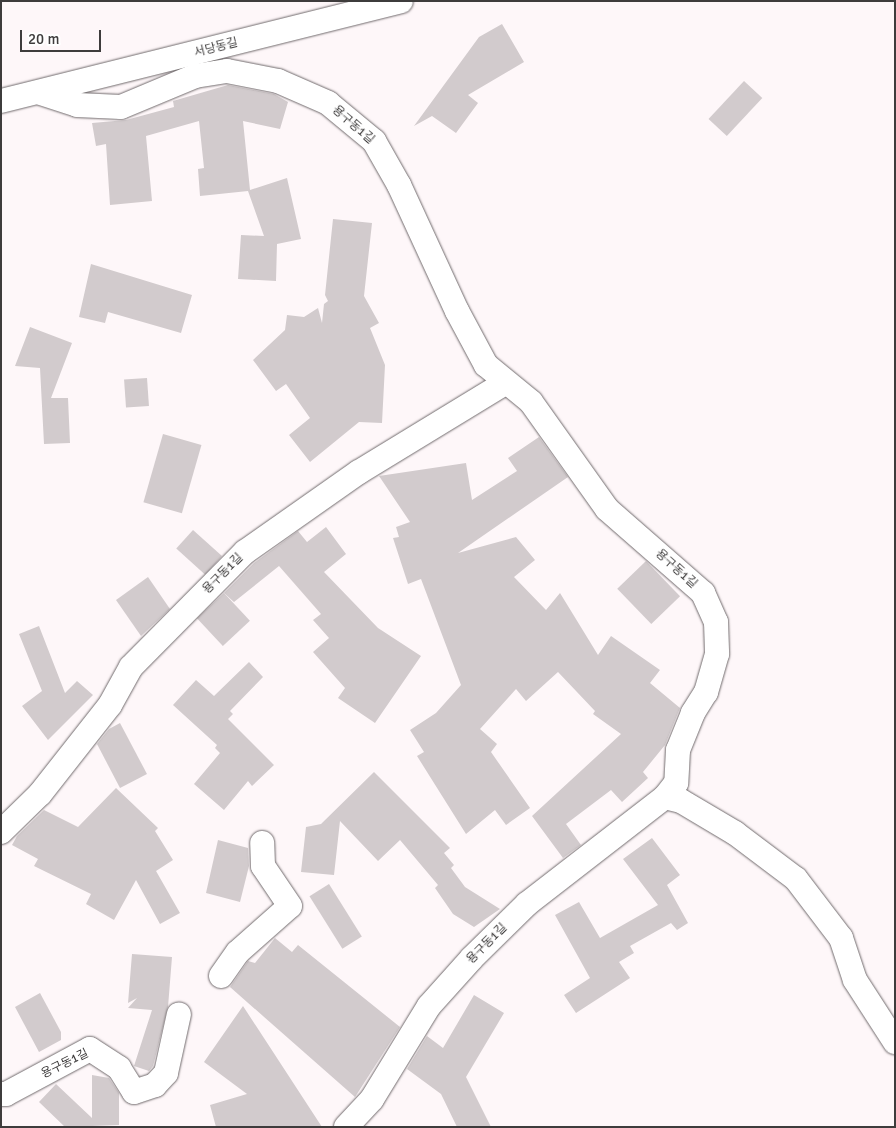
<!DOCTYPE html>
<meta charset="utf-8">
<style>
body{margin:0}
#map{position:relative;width:896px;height:1128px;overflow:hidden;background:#fef7f9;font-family:Signika,"Noto Sans KR",sans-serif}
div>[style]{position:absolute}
.building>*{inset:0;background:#d2cbcd;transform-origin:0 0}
.roads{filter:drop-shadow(0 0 1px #716b6d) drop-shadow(0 0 1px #716b6d)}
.minor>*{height:24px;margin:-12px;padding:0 12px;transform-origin:12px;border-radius:12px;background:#fff}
span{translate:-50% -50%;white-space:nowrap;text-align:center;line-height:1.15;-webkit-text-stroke:4px #fff;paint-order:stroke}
.street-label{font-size:12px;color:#3e3c3c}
.frame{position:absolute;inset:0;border:2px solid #3e3c3c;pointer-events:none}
.scale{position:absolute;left:20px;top:30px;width:81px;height:22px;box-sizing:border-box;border:2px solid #3e3c3c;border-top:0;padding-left:6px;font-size:15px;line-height:18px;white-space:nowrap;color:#3e3c3c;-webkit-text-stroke:4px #fff;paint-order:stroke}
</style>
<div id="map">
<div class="building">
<i style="clip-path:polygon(502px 24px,524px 62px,468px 95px,478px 103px,456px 133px,432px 116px,414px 126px,479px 37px)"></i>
<i style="left:744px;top:81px;width:25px;height:52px;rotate:43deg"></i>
<i style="clip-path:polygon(228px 85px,274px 94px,288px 102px,280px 129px,243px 121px,250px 190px,287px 178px,301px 239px,277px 244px,276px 281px,238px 279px,241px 235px,264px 236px,248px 191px,200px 196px,198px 169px,204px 168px,199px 121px,146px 136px,152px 201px,110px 205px,106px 144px,96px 146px,92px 123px,126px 120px,174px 107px,173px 101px)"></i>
<i style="clip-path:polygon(333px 219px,372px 223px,364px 296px,379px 323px,370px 328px,385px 365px,382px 423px,359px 422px,310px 462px,289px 435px,310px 418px,286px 384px,276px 391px,253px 360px,285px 330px,287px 315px,304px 317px,318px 308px,322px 323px,324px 304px,328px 301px,325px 295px)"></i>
<i style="clip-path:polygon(91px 264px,192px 295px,181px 333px,108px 312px,105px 323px,79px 317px)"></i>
<i style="clip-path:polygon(30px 327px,72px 343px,51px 398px,68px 398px,70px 443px,44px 444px,40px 368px,15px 366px)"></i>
<i style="left:147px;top:378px;width:28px;height:23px;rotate:86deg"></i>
<i style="left:163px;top:434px;width:40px;height:71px;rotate:16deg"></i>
<i style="clip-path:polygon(539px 437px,568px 477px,458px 553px,516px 537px,535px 560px,514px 577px,546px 610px,560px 593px,598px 655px,611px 636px,660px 670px,650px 683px,680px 708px,665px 745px,643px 772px,648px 778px,622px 802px,611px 790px,566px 824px,581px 845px,563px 858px,532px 816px,621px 734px,593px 714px,595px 711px,558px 672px,526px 701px,516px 689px,480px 729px,497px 744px,491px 752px,530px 808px,506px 825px,495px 810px,466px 834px,417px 756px,424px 752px,410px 730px,436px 713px,461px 685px,421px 579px,408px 584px,393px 538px,399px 537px,396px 527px,410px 522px,379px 476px,466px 463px,472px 500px,517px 471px,508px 458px)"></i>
<i style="clip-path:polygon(326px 527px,346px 554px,324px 572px,378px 628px,421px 656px,375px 723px,338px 698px,345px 688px,313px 652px,329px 638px,313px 620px,321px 614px,279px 566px,234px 602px,224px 593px,254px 563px,298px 531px,307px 542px)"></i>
<i style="left:193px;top:530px;width:39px;height:25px;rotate:42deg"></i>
<i style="left:646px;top:561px;width:49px;height:40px;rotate:46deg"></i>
<i style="clip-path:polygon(148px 577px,170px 609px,141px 636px,116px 600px)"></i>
<i style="left:224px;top:593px;width:38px;height:37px;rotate:47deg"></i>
<i style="clip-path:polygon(39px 626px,65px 693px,77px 681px,93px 695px,48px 740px,22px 706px,42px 691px,19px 634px)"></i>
<i style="clip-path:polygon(249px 662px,263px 677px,230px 711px,233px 714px,228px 719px,274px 765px,252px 786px,248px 781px,224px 810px,194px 784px,220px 753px,215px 748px,217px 745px,173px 705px,196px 680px,214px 696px)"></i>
<i style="clip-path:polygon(120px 723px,147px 774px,120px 788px,97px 744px,109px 729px)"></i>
<i style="clip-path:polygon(374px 772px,450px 848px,444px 853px,454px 865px,451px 868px,465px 887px,500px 909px,474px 927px,453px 914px,435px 888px,438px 885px,400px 840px,378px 861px,340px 821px,334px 875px,301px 872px,306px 827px,321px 824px)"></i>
<i style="clip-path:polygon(116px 788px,158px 828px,155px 831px,173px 860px,156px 871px,180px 913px,160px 924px,136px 880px,114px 920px,86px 904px,91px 894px,34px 866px,38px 859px,12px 845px,17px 836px,44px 810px,78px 827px)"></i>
<i style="clip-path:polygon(652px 838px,680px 875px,667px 885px,688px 923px,677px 930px,671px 923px,630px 946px,634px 953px,619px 962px,630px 978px,576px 1013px,564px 995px,590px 978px,555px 915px,579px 902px,600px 938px,658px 905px,623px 859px)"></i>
<i style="clip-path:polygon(218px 840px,248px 848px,249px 866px,240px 902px,206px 893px)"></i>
<i style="left:329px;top:884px;width:62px;height:23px;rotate:58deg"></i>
<i style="clip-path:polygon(275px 938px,292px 952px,298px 945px,400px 1027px,355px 1097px,230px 987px,248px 961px,255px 963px)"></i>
<i style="clip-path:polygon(132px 954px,172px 957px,168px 1007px,153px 1066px,149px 1071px,134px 1066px,152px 1010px,128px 1008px,137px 998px,128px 1003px)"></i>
<i style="clip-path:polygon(40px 993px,61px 1032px,61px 1040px,39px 1052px,15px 1007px)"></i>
<i style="clip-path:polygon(474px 995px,504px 1013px,466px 1077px,491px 1127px,457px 1127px,441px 1094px,407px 1069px,427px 1036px,443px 1048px)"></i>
<i style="clip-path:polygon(243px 1006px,322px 1127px,216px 1127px,210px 1105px,247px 1094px,204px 1062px)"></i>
<i style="clip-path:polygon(92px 1075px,109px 1078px,119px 1093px,119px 1125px,65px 1127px,39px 1102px,56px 1084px,92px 1118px)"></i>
</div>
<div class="roads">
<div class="minor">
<i style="left:41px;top:93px;width:38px;rotate:18deg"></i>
<i style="left:77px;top:105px;width:44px;rotate:2.6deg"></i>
<i style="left:121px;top:107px;width:80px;rotate:-22.7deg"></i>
<i style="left:195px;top:76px;width:32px;rotate:-9deg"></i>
<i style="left:227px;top:71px;width:52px;rotate:11.1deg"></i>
<i style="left:278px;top:81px;width:55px;rotate:23.7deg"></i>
<i style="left:328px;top:103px;width:60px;rotate:39.6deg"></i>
<i style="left:374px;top:141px;width:51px;rotate:60.4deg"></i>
<i style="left:399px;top:185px;width:139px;rotate:65.3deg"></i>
<i style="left:457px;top:311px;width:61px;rotate:61.8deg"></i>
<i style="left:486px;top:365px;width:58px;rotate:39.4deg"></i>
<i style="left:531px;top:402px;width:131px;rotate:54.6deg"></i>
<i style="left:607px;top:509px;width:128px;rotate:41.2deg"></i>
<i style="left:703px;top:593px;width:32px;rotate:66deg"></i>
<i style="left:716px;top:622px;width:32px;rotate:88deg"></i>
<i style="left:717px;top:654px;width:40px;rotate:106deg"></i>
<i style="left:706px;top:692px;width:25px;rotate:122deg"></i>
<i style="left:693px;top:713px;width:40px;rotate:112deg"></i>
<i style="left:678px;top:750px;width:33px;rotate:93deg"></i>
<i style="left:676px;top:783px;width:18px;rotate:128deg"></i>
<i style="left:665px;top:797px;width:16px;rotate:14deg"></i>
<i style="left:681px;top:801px;width:63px;rotate:30.7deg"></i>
<i style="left:735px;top:833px;width:76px;rotate:37deg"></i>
<i style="left:796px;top:879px;width:74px;rotate:52.7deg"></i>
<i style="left:841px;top:938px;width:44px;rotate:71.6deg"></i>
<i style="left:855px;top:980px;width:74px;rotate:57.2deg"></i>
<i style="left:1px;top:101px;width:412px;rotate:-14deg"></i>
<i style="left:1px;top:832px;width:54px;rotate:-44.3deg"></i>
<i style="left:40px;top:794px;width:113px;rotate:-51.8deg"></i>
<i style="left:110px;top:705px;width:43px;rotate:-61.1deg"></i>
<i style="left:131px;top:667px;width:162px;rotate:-45.3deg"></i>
<i style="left:245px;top:552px;width:139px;rotate:-35.1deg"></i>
<i style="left:359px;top:472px;width:171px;rotate:-31.4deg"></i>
<i style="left:221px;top:976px;width:29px;rotate:-55deg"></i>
<i style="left:238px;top:952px;width:69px;rotate:-41.5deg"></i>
<i style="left:290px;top:906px;width:48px;rotate:-124deg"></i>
<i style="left:263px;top:866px;width:23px;rotate:-92deg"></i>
<i style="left:1px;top:1094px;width:5px"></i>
<i style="left:6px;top:1094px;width:95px;rotate:-28.2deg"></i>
<i style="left:90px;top:1049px;width:35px;rotate:33deg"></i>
<i style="left:119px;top:1068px;width:28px;rotate:58deg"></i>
<i style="left:134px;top:1092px;width:22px;rotate:-18deg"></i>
<i style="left:155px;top:1085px;width:16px;rotate:-47deg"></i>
<i style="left:166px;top:1073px;width:60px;rotate:-77.6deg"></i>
<i style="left:346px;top:1127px;width:38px;rotate:-47deg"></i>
<i style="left:372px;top:1099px;width:109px;rotate:-58.5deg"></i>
<i style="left:429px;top:1006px;width:64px;rotate:-48.1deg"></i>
<i style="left:472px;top:958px;width:77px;rotate:-44.5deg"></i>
<i style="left:527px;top:904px;width:175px;rotate:-37.8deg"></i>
</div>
</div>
<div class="street-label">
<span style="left:216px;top:48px;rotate:-14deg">서당동길</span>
<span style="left:353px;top:125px;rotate:41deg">용구동1길</span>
<span style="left:676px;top:569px;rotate:42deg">용구동1길</span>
<span style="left:223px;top:574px;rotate:-45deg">용구동1길</span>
<span style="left:487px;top:944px;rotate:-45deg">용구동1길</span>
<span style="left:65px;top:1064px;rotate:-26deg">용구동1길</span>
</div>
<div class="frame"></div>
<div class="scale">20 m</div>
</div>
